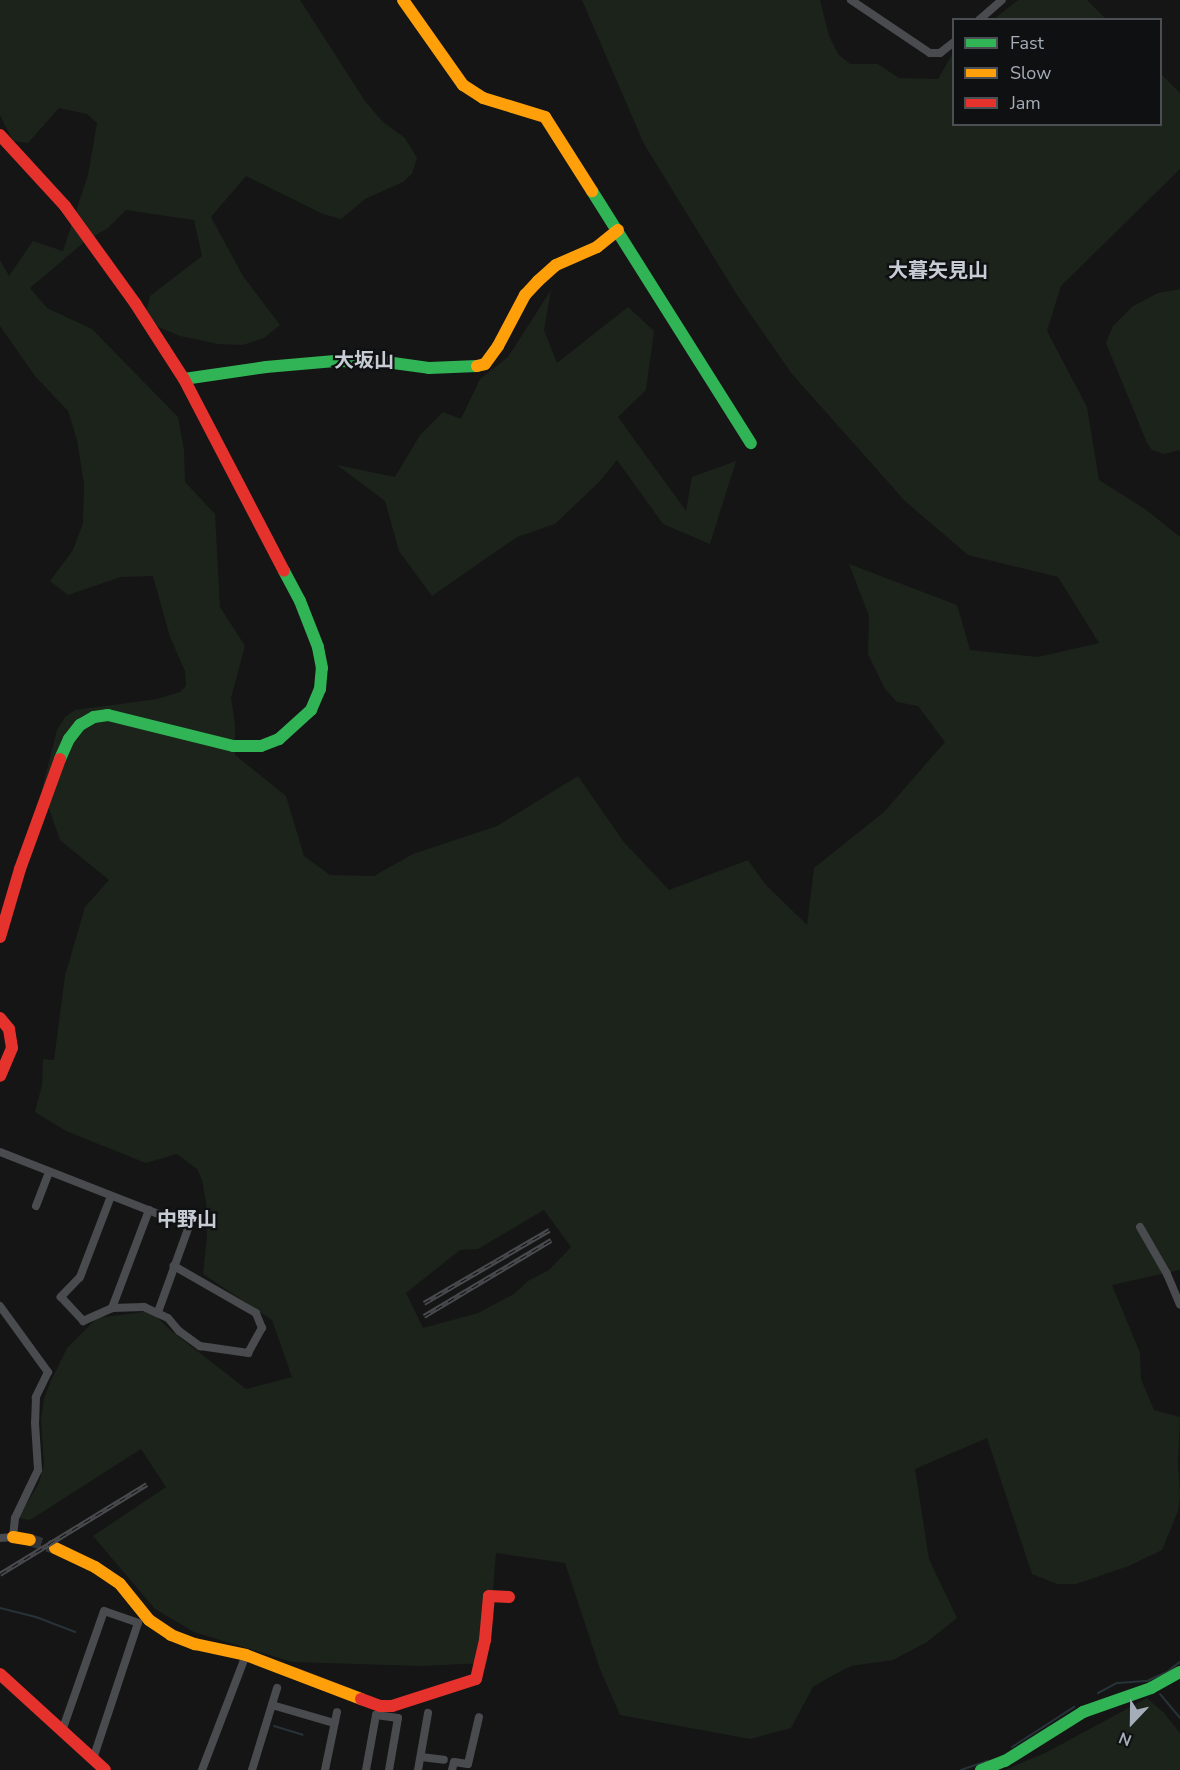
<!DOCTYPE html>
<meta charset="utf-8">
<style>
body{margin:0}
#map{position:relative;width:1180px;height:1770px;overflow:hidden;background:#151516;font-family:"Nunito Sans","Noto Sans JP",sans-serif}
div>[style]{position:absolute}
.green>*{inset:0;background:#1b231b}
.stream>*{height:2px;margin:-1px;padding:0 1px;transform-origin:1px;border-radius:1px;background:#273339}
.secondary-tunnel>*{height:12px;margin-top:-6px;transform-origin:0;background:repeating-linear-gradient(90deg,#323336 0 12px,transparent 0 18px)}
.street>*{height:8px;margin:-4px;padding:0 4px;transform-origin:4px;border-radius:4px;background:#494b4f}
.fast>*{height:12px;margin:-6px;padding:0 6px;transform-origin:6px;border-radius:6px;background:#30b455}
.slow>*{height:12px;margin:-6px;padding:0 6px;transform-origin:6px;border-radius:6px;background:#ff9f0a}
.jam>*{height:12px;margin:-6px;padding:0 6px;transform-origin:6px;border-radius:6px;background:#e5322d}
.rail>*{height:4.5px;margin-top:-2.25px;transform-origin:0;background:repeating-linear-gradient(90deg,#0f1012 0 7px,#494b4e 0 14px);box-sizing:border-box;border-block:2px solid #494b4e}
span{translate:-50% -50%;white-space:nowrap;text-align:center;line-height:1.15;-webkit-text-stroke:4.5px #0f1012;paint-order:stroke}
.quarter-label{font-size:20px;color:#c6cbd4;font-weight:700}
.legend{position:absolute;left:952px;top:18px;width:210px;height:108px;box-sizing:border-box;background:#0f1012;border:2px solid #4b4f54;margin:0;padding:8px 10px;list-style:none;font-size:18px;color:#a5adb8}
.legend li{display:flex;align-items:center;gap:12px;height:30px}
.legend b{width:30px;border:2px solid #4b4f54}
.north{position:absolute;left:1102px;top:1692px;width:60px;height:60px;-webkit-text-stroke:4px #0f1012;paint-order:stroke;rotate:202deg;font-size:16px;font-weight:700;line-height:24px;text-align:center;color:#a5adb8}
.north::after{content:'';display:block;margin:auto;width:21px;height:27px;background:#a5adb8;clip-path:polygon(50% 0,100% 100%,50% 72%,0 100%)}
</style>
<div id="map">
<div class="green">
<i style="clip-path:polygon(evenodd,0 0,300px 0,365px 101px,383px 122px,405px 138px,417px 158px,412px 174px,403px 182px,365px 199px,341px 219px,323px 214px,246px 176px,211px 217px,243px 276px,280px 325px,264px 338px,243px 345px,218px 344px,180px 336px,156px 326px,145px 318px,150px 296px,202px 256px,194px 220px,126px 210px,108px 228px,83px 243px,30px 288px,47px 308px,92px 329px,178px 417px,184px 450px,185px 482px,215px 514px,220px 607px,245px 646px,231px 698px,235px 724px,235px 755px,286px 796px,304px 856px,330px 875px,374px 876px,413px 854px,497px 826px,578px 776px,623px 841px,669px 890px,748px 860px,765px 884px,807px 925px,814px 868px,884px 812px,945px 742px,918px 706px,897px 702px,885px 689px,868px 654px,869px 616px,849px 564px,957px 605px,970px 650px,1038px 657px,1099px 643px,1058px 577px,968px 555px,905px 501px,792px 374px,737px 295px,644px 144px,582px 0,820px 0,829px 36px,838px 54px,850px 64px,878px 64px,899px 78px,938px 79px,953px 53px,954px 124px,1160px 124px,1161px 74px,1180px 93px,1180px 169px,1061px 286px,1047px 331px,1087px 407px,1099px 480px,1145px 509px,1180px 537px,1180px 1270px,1112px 1285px,1140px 1353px,1141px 1379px,1154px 1410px,1180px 1417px,1178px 1463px,1180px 1496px,1178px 1511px,1162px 1550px,1129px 1566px,1076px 1584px,1057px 1584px,1032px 1574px,987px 1438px,915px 1469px,929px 1559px,957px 1618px,927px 1642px,893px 1660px,851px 1666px,828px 1678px,813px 1687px,791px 1728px,750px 1739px,620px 1715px,600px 1669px,565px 1563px,496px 1553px,487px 1663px,421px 1666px,292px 1662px,194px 1632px,155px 1609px,93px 1536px,166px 1487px,141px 1449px,30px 1520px,18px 1518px,39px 1483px,44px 1464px,41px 1420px,44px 1399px,50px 1383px,67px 1348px,97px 1318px,151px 1311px,169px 1329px,246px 1389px,292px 1377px,272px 1320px,203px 1274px,207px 1236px,206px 1202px,202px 1180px,197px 1169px,177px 1154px,146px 1163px,66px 1131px,35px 1112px,42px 1085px,43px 1059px,54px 1060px,65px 976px,85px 907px,109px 880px,60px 840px,42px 789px,57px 730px,65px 717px,75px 710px,157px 699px,180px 692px,186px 686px,185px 671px,170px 637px,153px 576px,121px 577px,68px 595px,50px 581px,73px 550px,83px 523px,84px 484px,77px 440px,68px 411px,35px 376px,0 326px,0 260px,9px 276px,33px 241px,63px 251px,88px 175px,97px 123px,87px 114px,59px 108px,28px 143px,13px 141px,0 115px,0 0,544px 1210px,571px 1247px,549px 1270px,528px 1281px,514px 1294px,478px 1313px,423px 1328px,406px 1293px,460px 1250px,478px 1249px,544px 1210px)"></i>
<i style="clip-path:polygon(1018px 0,1087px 0,1106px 19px,994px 19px)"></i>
<i style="clip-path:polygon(1180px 289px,1180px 450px,1164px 454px,1152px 450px,1147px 443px,1106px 343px,1113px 326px,1133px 306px,1158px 293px)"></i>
<i style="clip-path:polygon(551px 290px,544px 330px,557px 363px,628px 307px,654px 331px,646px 390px,618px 417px,686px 511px,692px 477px,736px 461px,710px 544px,663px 524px,617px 460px,599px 482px,555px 524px,517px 537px,432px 596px,399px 551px,385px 501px,337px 465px,395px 477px,420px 435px,443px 412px,461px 419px,480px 379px,508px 357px)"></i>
<i style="clip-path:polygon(1147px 1698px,1164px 1713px,1180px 1733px,1180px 1770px,1005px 1770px,1047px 1752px)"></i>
</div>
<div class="stream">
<i style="left:0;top:1608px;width:37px;rotate:14deg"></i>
<i style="left:36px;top:1617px;width:42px;rotate:21deg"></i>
<i style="left:1149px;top:1680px;width:20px;rotate:-24deg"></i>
<i style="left:1167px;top:1672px;width:16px;rotate:-38deg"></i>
<i style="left:1098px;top:1693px;width:21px;rotate:-28deg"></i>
<i style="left:1117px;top:1683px;width:32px;rotate:-4deg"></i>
<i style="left:1160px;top:1694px;width:31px;rotate:50deg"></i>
<i style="left:274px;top:1726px;width:30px;rotate:17deg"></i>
<i style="left:1012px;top:1747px;width:74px;rotate:-32.8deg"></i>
<i style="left:961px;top:1770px;width:28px;rotate:-19deg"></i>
</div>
<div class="secondary-tunnel">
<i style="left:30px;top:1540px;width:26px;rotate:18deg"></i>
</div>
<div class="street">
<i style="left:851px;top:0;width:95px;rotate:33.9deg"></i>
<i style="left:930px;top:53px;width:10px"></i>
<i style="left:940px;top:53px;width:18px;rotate:-38deg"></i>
<i style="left:979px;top:20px;width:30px;rotate:-41deg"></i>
<i style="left:0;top:1152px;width:203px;rotate:21.4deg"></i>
<i style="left:189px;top:1226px;width:91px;rotate:109.8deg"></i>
<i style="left:111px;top:1196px;width:87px;rotate:110.9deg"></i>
<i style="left:80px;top:1277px;width:28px;rotate:134deg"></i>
<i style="left:61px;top:1297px;width:33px;rotate:47deg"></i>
<i style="left:83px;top:1321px;width:32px;rotate:-24deg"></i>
<i style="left:112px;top:1308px;width:32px;rotate:-2deg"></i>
<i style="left:144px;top:1307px;width:26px;rotate:25deg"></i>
<i style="left:168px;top:1318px;width:17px;rotate:50deg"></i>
<i style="left:179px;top:1331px;width:26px;rotate:36deg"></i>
<i style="left:200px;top:1346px;width:49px;rotate:8.3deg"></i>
<i style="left:248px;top:1353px;width:29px;rotate:-61deg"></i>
<i style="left:262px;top:1328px;width:16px;rotate:-112deg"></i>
<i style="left:256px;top:1313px;width:95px;rotate:-150.2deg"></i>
<i style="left:36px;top:1206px;width:36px;rotate:-69deg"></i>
<i style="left:1140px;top:1227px;width:54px;rotate:60.1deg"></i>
<i style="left:1167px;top:1274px;width:33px;rotate:67deg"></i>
<i style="left:0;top:1306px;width:82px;rotate:54deg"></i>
<i style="left:48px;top:1372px;width:28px;rotate:116deg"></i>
<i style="left:36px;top:1397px;width:26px;rotate:92deg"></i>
<i style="left:35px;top:1423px;width:47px;rotate:86.3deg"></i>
<i style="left:38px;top:1470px;width:53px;rotate:115.6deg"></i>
<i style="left:15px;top:1518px;width:19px;rotate:96deg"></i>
<i style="left:13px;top:1537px;width:13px;rotate:176deg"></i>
<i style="left:112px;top:1308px;width:105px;rotate:-69.3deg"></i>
<i style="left:272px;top:1705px;width:65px;rotate:16.2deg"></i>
<i style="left:62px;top:1731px;width:127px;rotate:-70.7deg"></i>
<i style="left:104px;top:1611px;width:36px;rotate:19deg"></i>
<i style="left:138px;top:1623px;width:143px;rotate:108.3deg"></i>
<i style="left:421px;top:1757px;width:23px;rotate:7deg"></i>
<i style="left:202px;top:1770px;width:123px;rotate:-69.1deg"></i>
<i style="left:252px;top:1770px;width:86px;rotate:-73deg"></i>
<i style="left:325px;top:1770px;width:59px;rotate:-78.3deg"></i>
<i style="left:366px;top:1770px;width:56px;rotate:-79.7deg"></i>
<i style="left:376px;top:1715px;width:22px;rotate:8deg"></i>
<i style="left:398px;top:1718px;width:53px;rotate:99.8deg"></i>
<i style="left:418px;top:1770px;width:58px;rotate:-80deg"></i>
<i style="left:452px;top:1770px;width:8px;rotate:-76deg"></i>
<i style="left:454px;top:1762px;width:14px;rotate:8deg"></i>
<i style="left:468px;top:1764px;width:48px;rotate:-76.8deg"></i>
</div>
<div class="fast">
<i style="left:592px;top:191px;width:298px;rotate:57.8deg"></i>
<i style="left:184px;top:379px;width:83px;rotate:-8.3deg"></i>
<i style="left:266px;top:367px;width:69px;rotate:-5deg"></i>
<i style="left:335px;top:361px;width:51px;rotate:1.1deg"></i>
<i style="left:386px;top:362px;width:43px;rotate:7.9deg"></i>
<i style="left:429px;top:368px;width:48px;rotate:-2.4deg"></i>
<i style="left:60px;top:759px;width:22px;rotate:-66deg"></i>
<i style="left:69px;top:739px;width:18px;rotate:-52deg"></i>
<i style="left:80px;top:725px;width:16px;rotate:-30deg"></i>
<i style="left:94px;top:717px;width:14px;rotate:-8deg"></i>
<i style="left:108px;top:715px;width:129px;rotate:13.9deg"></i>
<i style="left:233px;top:746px;width:28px"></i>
<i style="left:261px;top:746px;width:19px;rotate:-21deg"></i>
<i style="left:279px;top:739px;width:43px;rotate:-42.2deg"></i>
<i style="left:311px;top:710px;width:23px;rotate:-67deg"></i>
<i style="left:320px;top:689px;width:21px;rotate:-85deg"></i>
<i style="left:322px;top:668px;width:21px;rotate:-101deg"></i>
<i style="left:318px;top:647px;width:49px;rotate:-111.4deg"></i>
<i style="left:300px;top:601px;width:34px;rotate:-118deg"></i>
<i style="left:981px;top:1770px;width:26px;rotate:-21deg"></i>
<i style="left:1005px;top:1761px;width:92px;rotate:-32.1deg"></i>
<i style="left:1083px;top:1712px;width:72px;rotate:-19.4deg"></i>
<i style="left:1151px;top:1688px;width:33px;rotate:-29deg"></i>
</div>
<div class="slow">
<i style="left:403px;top:0;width:104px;rotate:54.8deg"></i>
<i style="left:463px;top:85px;width:24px;rotate:33deg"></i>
<i style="left:483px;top:98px;width:65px;rotate:17deg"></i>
<i style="left:545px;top:117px;width:88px;rotate:57.6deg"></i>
<i style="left:477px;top:366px;width:8px;rotate:-14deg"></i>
<i style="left:485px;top:364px;width:22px;rotate:-54deg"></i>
<i style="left:498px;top:346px;width:58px;rotate:-62.1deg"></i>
<i style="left:525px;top:295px;width:19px;rotate:-47deg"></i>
<i style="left:538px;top:281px;width:24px;rotate:-42deg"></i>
<i style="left:556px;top:265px;width:45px;rotate:-23.7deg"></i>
<i style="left:597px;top:247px;width:27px;rotate:-39deg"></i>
<i style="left:13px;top:1537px;width:17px;rotate:10deg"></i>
<i style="left:55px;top:1548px;width:44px;rotate:25.4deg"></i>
<i style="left:95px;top:1567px;width:30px;rotate:34deg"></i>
<i style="left:120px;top:1584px;width:46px;rotate:51.1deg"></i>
<i style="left:149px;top:1620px;width:27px;rotate:34deg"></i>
<i style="left:171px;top:1635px;width:26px;rotate:21deg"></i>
<i style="left:195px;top:1644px;width:52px;rotate:12.2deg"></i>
<i style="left:246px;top:1655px;width:123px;rotate:20.9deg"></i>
</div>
<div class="jam">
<i style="left:0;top:135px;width:96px;rotate:47.5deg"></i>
<i style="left:65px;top:206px;width:120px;rotate:54.2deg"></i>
<i style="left:135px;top:303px;width:90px;rotate:57.2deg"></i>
<i style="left:184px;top:379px;width:216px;rotate:62.5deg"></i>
<i style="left:0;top:937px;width:71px;rotate:-73.6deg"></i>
<i style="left:20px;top:869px;width:117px;rotate:-70deg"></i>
<i style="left:0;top:1018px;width:14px;rotate:51deg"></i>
<i style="left:9px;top:1029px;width:19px;rotate:81deg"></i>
<i style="left:12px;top:1048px;width:30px;rotate:113deg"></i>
<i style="left:0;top:1674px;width:142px;rotate:42.4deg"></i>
<i style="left:361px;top:1699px;width:20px;rotate:20deg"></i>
<i style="left:380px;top:1706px;width:12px"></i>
<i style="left:392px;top:1706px;width:88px;rotate:-17.8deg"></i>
<i style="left:476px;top:1679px;width:40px;rotate:-77deg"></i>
<i style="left:485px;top:1640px;width:44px;rotate:-84.8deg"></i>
<i style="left:489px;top:1596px;width:20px;rotate:3deg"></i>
</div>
<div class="rail">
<i style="left:424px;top:1303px;width:145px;rotate:-30.3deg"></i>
<i style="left:424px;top:1316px;width:148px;rotate:-30.9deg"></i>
<i style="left:0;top:1574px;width:172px;rotate:-31.5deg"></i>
</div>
<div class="quarter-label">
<span style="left:938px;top:270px">大暮矢見山</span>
<span style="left:364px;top:360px">大坂山</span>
<span style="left:187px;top:1219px">中野山</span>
</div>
<ul class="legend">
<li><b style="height:8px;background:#30b455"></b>Fast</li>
<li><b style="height:8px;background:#ff9f0a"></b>Slow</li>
<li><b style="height:8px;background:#e5322d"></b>Jam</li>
</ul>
<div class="north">N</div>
</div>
